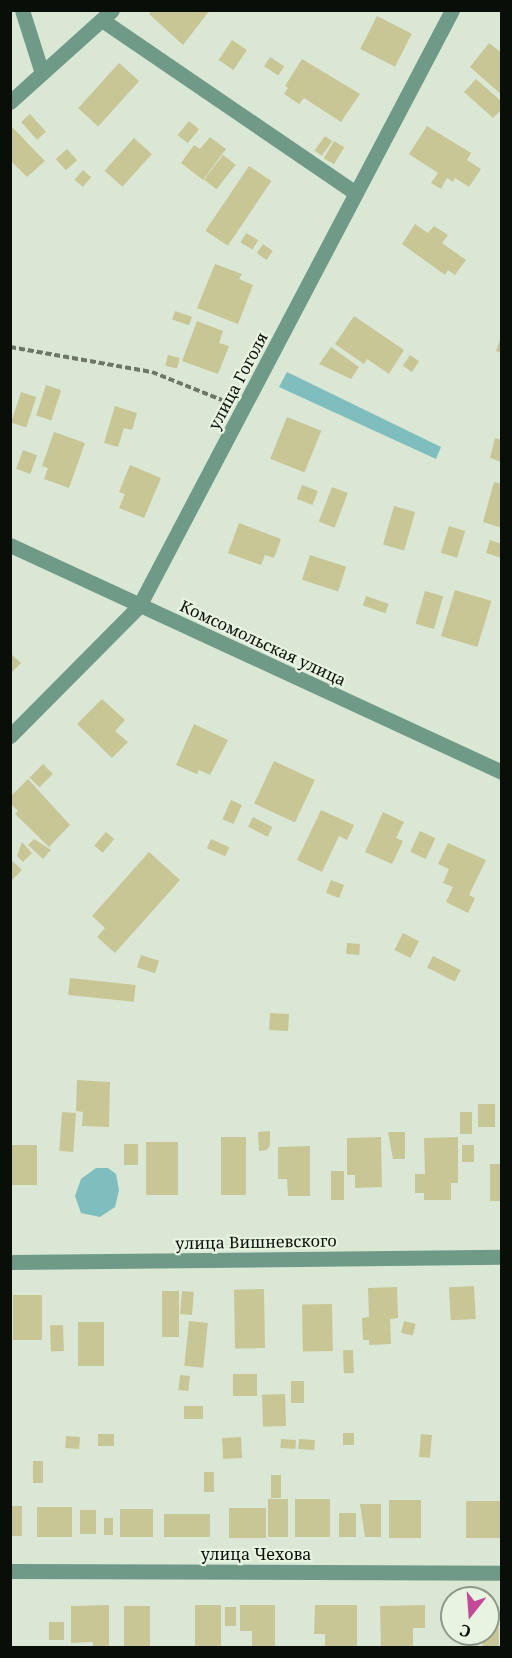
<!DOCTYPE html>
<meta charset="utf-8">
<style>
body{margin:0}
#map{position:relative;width:512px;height:1658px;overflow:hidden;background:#dae7d5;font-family:"Noto Serif",serif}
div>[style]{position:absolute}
.water>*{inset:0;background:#7fbebf}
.building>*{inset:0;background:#c8c695;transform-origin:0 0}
.path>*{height:4px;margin-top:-2px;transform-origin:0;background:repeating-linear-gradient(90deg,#6e766a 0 6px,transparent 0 9px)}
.minor>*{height:15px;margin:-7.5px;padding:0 7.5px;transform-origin:7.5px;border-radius:7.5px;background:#6e9a87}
span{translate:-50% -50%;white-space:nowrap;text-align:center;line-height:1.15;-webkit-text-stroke:4.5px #e7f4e2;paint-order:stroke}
.street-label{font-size:16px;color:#0a0e08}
.frame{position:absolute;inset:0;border:12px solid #0a0e08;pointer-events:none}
.north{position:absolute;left:440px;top:1586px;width:60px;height:60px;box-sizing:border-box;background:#e7f4e2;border:2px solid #8f988b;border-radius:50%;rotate:197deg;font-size:16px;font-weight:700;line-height:24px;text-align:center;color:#0a0e08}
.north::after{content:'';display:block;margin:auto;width:21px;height:27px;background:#c44898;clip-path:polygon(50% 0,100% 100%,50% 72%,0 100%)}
</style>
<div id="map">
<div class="water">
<i style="clip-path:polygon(287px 372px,441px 447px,436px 459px,279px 387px)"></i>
<i style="clip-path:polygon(96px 1168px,108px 1168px,116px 1174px,119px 1190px,115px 1207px,100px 1217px,81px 1213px,75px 1196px,81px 1179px)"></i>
</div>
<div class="building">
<i style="clip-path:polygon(152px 10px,210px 10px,183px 45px,149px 14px)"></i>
<i style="left:377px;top:16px;width:39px;height:37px;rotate:27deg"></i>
<i style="left:232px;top:40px;width:18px;height:24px;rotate:34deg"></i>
<i style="clip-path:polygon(489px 43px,502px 53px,502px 95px,470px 67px)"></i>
<i style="left:270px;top:57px;width:17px;height:11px;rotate:33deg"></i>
<i style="clip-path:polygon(302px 59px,360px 94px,341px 122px,304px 98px,299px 104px,284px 94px,288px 88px,285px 86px)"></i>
<i style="left:119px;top:63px;width:27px;height:61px;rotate:42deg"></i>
<i style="clip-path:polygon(476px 79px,502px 102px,502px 109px,493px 118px,464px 92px)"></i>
<i style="left:30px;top:114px;width:24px;height:12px;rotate:48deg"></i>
<i style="left:189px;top:121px;width:13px;height:18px;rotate:39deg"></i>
<i style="clip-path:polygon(427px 126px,471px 153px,467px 160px,481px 169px,469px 187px,455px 178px,453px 182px,447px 178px,441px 189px,431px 183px,438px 173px,409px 154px)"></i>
<i style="clip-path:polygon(12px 127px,45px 161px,27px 177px,10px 160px)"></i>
<i style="left:325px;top:136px;width:9px;height:18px;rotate:36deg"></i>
<i style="clip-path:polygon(210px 137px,226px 149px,203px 180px,181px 163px,194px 145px,200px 149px)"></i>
<i style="left:134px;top:138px;width:24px;height:44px;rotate:42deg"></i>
<i style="left:334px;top:141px;width:12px;height:20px;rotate:31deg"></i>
<i style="left:67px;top:149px;width:15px;height:15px;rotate:48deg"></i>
<i style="left:223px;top:155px;width:16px;height:31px;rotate:38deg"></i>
<i style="left:249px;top:166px;width:27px;height:78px;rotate:34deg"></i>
<i style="left:83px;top:170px;width:11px;height:13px;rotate:41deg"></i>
<i style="clip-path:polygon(415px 224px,428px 233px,434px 226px,448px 235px,442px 243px,466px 260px,455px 275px,448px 270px,445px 275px,402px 244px)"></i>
<i style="left:246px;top:233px;width:14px;height:11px;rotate:30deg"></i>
<i style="left:263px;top:244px;width:12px;height:11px;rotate:35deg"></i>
<i style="clip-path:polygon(215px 264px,242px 274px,239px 279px,253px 285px,238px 324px,197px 308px)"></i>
<i style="left:175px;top:311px;width:18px;height:9px;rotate:19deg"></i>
<i style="clip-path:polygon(354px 316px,404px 350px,389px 374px,367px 359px,364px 364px,335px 344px)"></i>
<i style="clip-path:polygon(197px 321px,223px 331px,219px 343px,229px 346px,218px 374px,182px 361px)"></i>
<i style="clip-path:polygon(502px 334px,502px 353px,496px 351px)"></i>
<i style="clip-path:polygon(331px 347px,359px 367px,351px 379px,319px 364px)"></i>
<i style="left:168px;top:355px;width:12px;height:11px;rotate:14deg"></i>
<i style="left:410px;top:355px;width:11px;height:13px;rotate:34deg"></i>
<i style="left:46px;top:385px;width:16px;height:32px;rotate:18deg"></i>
<i style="left:21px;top:392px;width:16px;height:32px;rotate:18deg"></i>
<i style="clip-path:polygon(115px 406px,137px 413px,132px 430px,124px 428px,118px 447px,104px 443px)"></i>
<i style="left:287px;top:417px;width:37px;height:45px;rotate:22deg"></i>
<i style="clip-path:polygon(54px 432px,85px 443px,69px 488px,44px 479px,48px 468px,42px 466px)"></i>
<i style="clip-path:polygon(495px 438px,502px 440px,502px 462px,490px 458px)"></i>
<i style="left:23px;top:450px;width:15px;height:20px;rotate:20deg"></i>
<i style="clip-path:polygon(130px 465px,161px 478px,144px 518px,119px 508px,125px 494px,119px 492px)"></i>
<i style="clip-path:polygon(494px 482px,502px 484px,502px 528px,483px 522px)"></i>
<i style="left:302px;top:485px;width:17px;height:15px;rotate:21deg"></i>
<i style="left:332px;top:487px;width:17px;height:37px;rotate:21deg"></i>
<i style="left:394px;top:506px;width:22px;height:40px;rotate:16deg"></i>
<i style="clip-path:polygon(239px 523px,281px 539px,274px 558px,265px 555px,261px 565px,228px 553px)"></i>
<i style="left:449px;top:526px;width:17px;height:28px;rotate:17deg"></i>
<i style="clip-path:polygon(490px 540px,502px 544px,502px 558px,486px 553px)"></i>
<i style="left:310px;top:555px;width:38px;height:26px;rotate:18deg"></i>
<i style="left:455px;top:590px;width:38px;height:48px;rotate:17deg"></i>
<i style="left:425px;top:591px;width:19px;height:34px;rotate:16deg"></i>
<i style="left:366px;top:596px;width:24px;height:10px;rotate:19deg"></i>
<i style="clip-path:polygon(10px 653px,21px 663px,10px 674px)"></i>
<i style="clip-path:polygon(102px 699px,125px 720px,115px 731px,128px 742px,112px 758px,77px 724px)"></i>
<i style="clip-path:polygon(194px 724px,228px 740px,210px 775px,199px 770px,197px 774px,176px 765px)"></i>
<i style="left:274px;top:761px;width:45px;height:47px;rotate:25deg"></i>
<i style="left:43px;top:764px;width:14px;height:19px;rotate:45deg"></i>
<i style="clip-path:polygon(28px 779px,70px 825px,49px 847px,15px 814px,18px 811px,10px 803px,10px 797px)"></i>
<i style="left:231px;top:800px;width:12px;height:21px;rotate:24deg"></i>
<i style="clip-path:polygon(321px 810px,354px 825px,347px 840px,339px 836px,322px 872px,297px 860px)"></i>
<i style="clip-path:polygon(383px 812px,404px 822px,396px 838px,403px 841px,392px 864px,365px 852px)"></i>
<i style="left:253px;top:817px;width:22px;height:11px;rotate:27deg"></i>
<i style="left:420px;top:831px;width:17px;height:23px;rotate:25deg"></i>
<i style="left:106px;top:832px;width:11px;height:18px;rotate:41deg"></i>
<i style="clip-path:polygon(34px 839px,51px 850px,43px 859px,28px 845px)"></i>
<i style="left:211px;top:839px;width:20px;height:10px;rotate:24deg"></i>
<i style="clip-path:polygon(22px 842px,32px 853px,23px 862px,17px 856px)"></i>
<i style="clip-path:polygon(448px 843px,486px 860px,469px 895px,475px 898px,468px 913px,446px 902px,453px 887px,443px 883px,449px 869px,438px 864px)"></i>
<i style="clip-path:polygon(149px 852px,180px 880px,115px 953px,97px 937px,105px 928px,92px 916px)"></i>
<i style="clip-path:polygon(10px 859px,22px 870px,10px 882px)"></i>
<i style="left:331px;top:880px;width:14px;height:14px;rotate:21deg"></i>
<i style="left:403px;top:933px;width:18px;height:19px;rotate:27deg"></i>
<i style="left:347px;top:943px;width:13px;height:11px;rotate:4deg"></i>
<i style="left:141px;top:955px;width:19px;height:13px;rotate:18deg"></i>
<i style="left:433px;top:956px;width:31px;height:13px;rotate:27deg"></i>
<i style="left:70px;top:978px;width:66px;height:17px;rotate:6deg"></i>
<i style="left:270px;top:1013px;width:19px;height:17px;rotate:3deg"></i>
<i style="clip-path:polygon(77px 1080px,110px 1082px,109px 1127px,82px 1126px,83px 1112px,76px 1111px)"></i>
<i style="left:478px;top:1104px;width:17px;height:23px"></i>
<i style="left:62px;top:1112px;width:14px;height:39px;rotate:4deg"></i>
<i style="left:460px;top:1112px;width:12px;height:22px"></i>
<i style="clip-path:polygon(270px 1131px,270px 1145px,267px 1150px,259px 1151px,258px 1132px)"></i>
<i style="clip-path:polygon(388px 1132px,405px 1132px,405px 1159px,393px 1159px)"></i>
<i style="left:221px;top:1137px;width:25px;height:58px"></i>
<i style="clip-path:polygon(381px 1137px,382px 1187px,355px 1188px,355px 1175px,347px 1175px,347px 1138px)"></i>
<i style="clip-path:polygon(458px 1137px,458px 1183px,451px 1183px,451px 1200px,424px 1200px,424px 1193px,415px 1193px,415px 1174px,425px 1174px,424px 1138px)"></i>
<i style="left:146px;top:1142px;width:32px;height:53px"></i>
<i style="left:124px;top:1144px;width:14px;height:21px"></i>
<i style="left:10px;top:1145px;width:27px;height:40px"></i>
<i style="left:462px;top:1145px;width:12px;height:17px"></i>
<i style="clip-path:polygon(310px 1146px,310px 1196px,288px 1196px,287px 1179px,278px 1179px,278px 1147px)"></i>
<i style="left:490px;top:1164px;width:12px;height:37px"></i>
<i style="left:331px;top:1171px;width:13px;height:29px"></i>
<i style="left:474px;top:1286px;width:33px;height:25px;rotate:87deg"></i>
<i style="clip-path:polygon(397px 1287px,398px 1318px,390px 1319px,391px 1344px,369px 1345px,369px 1340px,363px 1340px,362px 1318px,369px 1317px,368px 1288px)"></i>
<i style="left:264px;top:1289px;width:59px;height:30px;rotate:89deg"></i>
<i style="left:162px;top:1291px;width:17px;height:46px"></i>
<i style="left:182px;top:1291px;width:12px;height:23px;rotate:5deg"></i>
<i style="left:13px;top:1295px;width:29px;height:45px"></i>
<i style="left:332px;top:1304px;width:47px;height:30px;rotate:89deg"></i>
<i style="left:189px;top:1321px;width:19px;height:45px;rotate:6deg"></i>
<i style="left:404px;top:1321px;width:12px;height:12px;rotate:14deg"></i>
<i style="left:78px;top:1322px;width:26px;height:44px"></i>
<i style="left:63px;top:1325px;width:26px;height:13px;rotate:88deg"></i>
<i style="left:353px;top:1350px;width:23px;height:10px;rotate:88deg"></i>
<i style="left:233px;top:1374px;width:24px;height:22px"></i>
<i style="left:180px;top:1375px;width:10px;height:15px;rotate:6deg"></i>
<i style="left:291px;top:1381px;width:13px;height:22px"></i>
<i style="left:285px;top:1394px;width:32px;height:23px;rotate:88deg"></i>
<i style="left:184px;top:1406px;width:19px;height:13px"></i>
<i style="left:343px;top:1433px;width:11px;height:12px"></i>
<i style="left:98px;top:1434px;width:16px;height:12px"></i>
<i style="left:421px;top:1434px;width:11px;height:23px;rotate:5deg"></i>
<i style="left:66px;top:1436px;width:14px;height:12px;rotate:4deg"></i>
<i style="left:241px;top:1437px;width:21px;height:19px;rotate:87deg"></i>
<i style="left:281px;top:1439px;width:15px;height:9px;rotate:4deg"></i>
<i style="left:299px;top:1439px;width:16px;height:10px;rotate:4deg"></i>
<i style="left:33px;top:1461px;width:10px;height:22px"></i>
<i style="left:204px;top:1472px;width:10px;height:20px"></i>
<i style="left:271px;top:1475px;width:10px;height:23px"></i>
<i style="left:268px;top:1499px;width:20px;height:38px"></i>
<i style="left:295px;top:1499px;width:35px;height:38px"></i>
<i style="left:389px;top:1500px;width:32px;height:38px"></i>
<i style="left:466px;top:1501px;width:34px;height:37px"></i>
<i style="clip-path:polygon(360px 1504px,381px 1504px,381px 1537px,365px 1537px)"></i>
<i style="left:10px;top:1506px;width:12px;height:30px"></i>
<i style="left:37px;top:1507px;width:35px;height:30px"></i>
<i style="left:229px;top:1508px;width:37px;height:30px"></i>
<i style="left:120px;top:1509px;width:33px;height:28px"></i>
<i style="left:80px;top:1510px;width:16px;height:24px"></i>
<i style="left:339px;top:1513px;width:17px;height:24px"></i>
<i style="left:164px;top:1514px;width:46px;height:23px"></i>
<i style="left:104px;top:1518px;width:9px;height:17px"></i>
<i style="clip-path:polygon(109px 1605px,109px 1648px,93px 1648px,93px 1642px,71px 1643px,71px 1606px)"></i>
<i style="left:195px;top:1605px;width:26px;height:43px"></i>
<i style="clip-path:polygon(240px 1605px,275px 1605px,275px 1648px,252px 1648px,252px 1631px,240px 1631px)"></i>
<i style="clip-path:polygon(315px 1605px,357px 1605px,357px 1648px,325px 1648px,325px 1634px,314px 1634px)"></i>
<i style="clip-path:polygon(425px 1605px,425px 1628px,413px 1628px,413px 1648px,381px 1648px,380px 1606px)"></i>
<i style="left:124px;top:1606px;width:26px;height:42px"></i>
<i style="clip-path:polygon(488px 1606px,498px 1606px,499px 1648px,483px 1648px,482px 1638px,461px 1638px,461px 1634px,488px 1634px)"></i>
<i style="left:225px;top:1607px;width:11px;height:19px"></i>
<i style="left:49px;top:1622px;width:15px;height:18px"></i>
</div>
<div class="path">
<i style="left:10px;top:347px;width:144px;rotate:10deg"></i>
<i style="left:152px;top:372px;width:81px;rotate:21.8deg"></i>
</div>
<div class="minor">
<i style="left:22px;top:10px;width:66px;rotate:72.4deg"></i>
<i style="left:102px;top:20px;width:307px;rotate:34.3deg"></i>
<i style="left:10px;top:102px;width:137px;rotate:-42deg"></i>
<i style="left:10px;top:545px;width:542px;rotate:24.77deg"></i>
<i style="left:10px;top:736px;width:183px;rotate:-45.2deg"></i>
<i style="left:139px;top:606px;width:673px;rotate:-62.29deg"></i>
<i style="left:10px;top:1262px;width:492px;rotate:-0.6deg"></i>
<i style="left:10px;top:1571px;width:492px;rotate:0.2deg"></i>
</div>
<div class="street-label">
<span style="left:238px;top:381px;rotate:-62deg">улица Гоголя</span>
<span style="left:263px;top:643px;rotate:25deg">Комсомольская улица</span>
<span style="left:256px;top:1242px;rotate:-1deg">улица Вишневского</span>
<span style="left:256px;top:1554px">улица Чехова</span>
</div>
<div class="frame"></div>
<div class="north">С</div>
</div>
